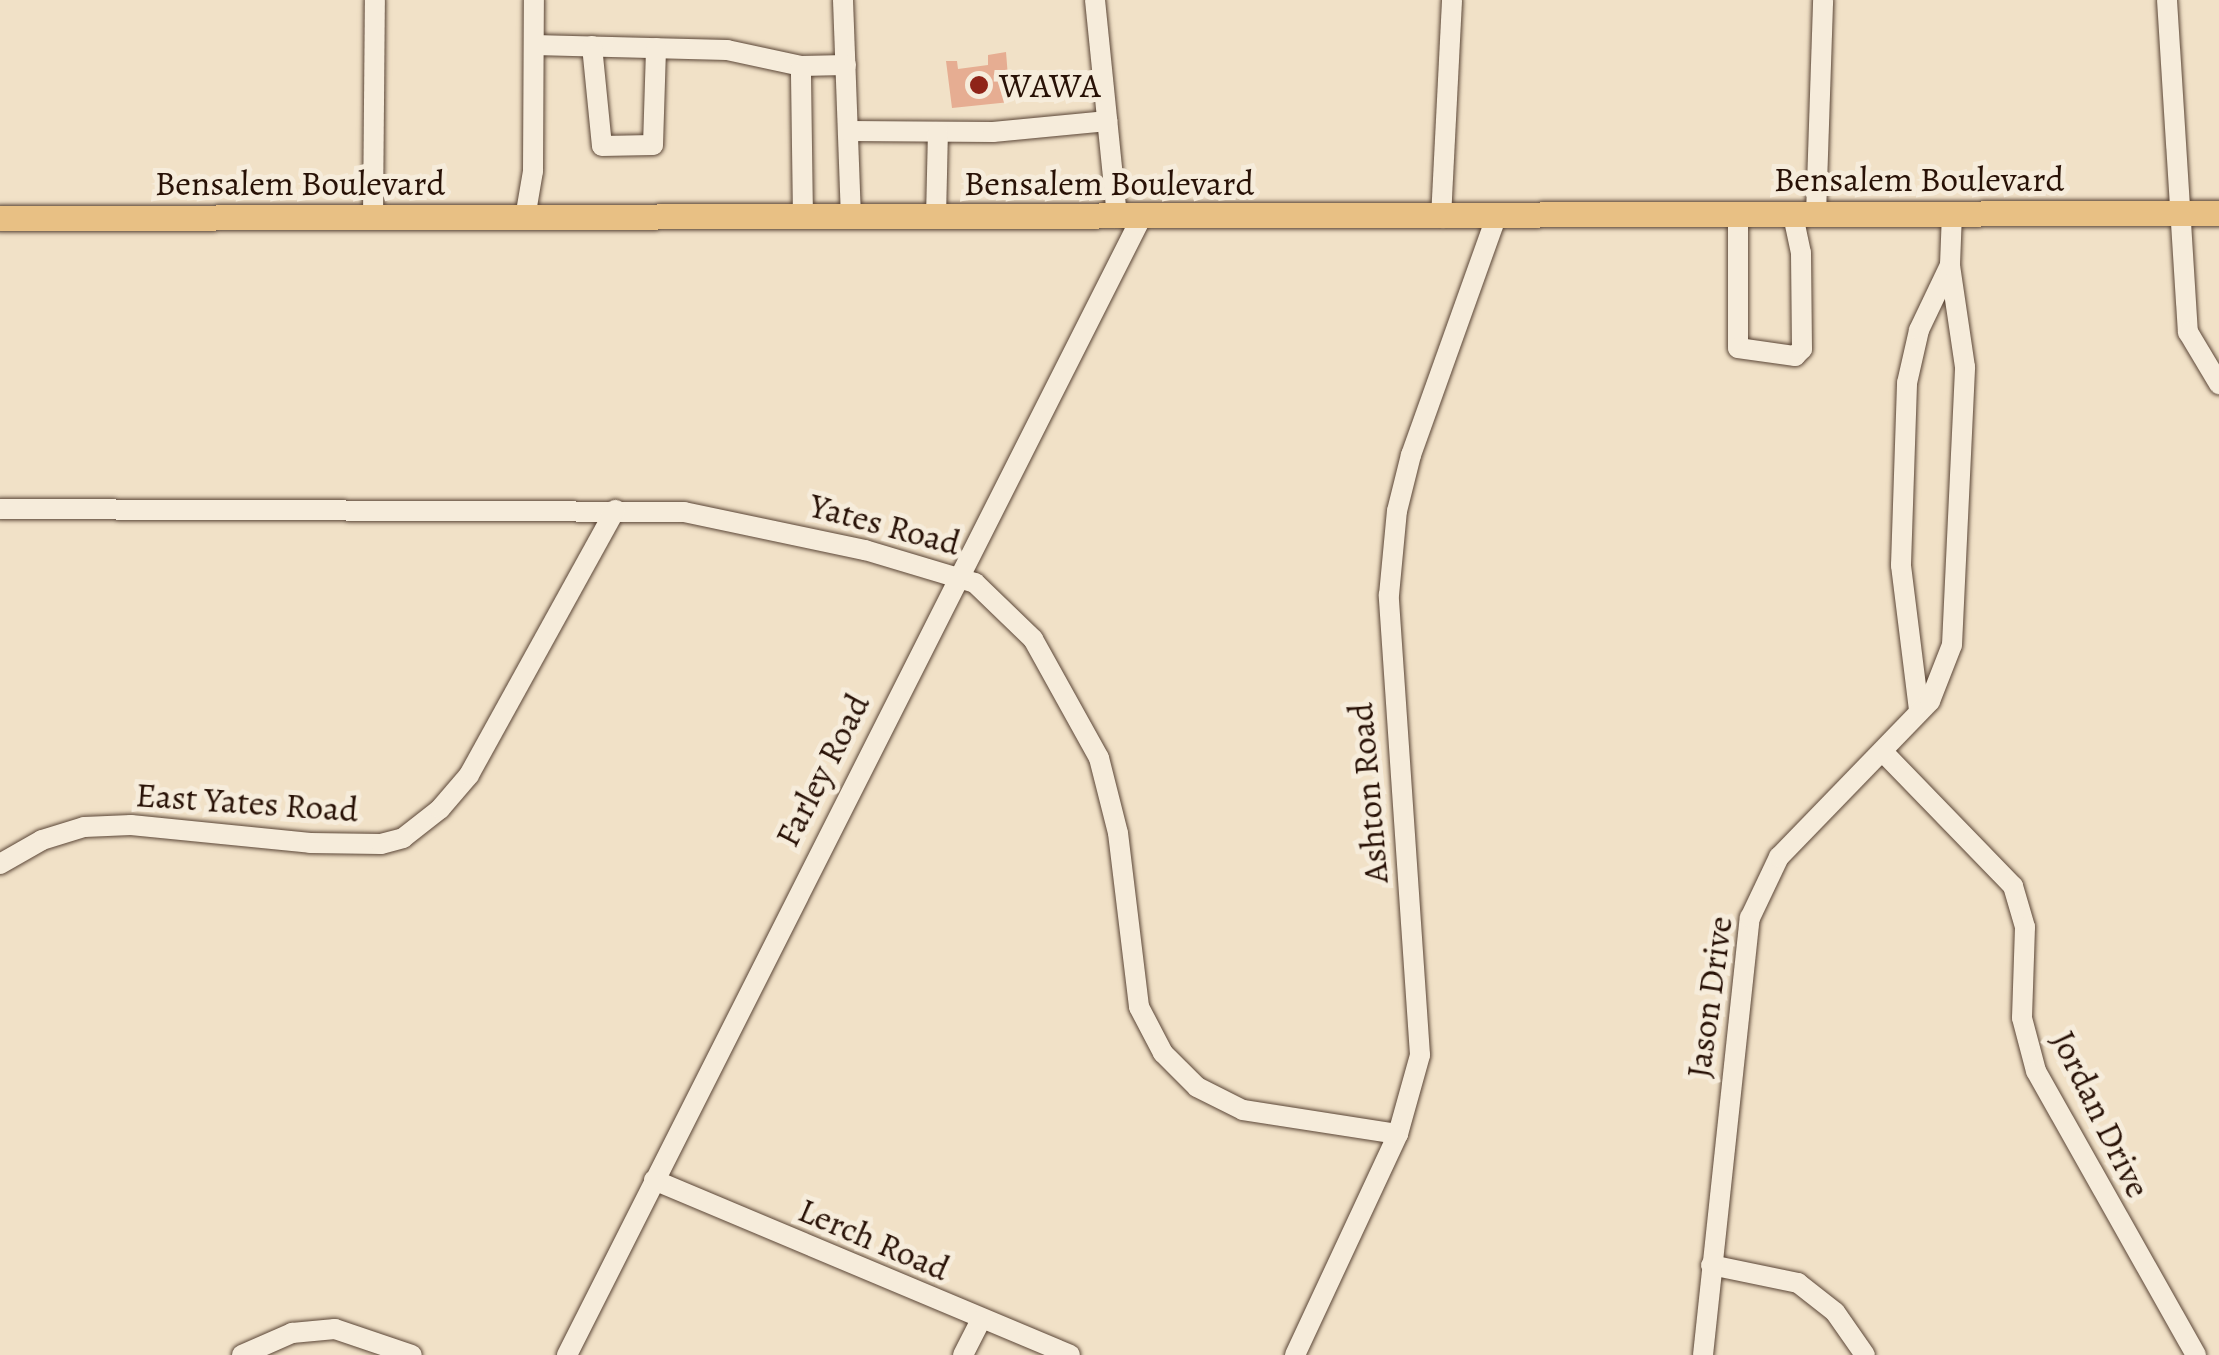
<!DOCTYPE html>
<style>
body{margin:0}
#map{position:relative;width:2219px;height:1355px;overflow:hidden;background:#f1e1c7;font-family:Alegreya,serif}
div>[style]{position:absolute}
.building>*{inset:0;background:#e6ad92}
.roads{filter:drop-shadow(0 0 2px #5a4536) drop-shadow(0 0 2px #5a4536)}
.minor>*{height:20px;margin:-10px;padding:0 10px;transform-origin:10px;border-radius:10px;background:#f6ecdb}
.major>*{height:25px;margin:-12.5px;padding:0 12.5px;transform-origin:12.5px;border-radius:12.5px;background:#e8c084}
.dots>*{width:28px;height:28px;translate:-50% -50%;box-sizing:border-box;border:5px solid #f6ecdb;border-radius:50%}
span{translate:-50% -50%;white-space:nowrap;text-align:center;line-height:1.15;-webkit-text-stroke:10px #f6ecdb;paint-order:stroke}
.poi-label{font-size:35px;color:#281106}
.left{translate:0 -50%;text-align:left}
.street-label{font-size:35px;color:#281106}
</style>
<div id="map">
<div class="building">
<i style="clip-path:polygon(1006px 52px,1010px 102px,952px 108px,946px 61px,957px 61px,958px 69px,988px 65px,988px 55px)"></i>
</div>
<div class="roads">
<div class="minor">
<i style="left:843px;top:0;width:218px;rotate:87.9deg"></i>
<i style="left:1095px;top:0;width:219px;rotate:84.2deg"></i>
<i style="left:2167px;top:0;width:333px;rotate:86.4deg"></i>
<i style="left:2188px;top:332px;width:61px;rotate:59.2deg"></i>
<i style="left:534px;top:45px;width:193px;rotate:1.5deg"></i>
<i style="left:727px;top:50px;width:76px;rotate:12.2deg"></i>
<i style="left:592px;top:46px;width:100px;rotate:84.3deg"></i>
<i style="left:602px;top:146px;width:51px;rotate:-1.1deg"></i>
<i style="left:653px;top:145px;width:97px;rotate:-88.2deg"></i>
<i style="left:848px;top:131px;width:145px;rotate:0.4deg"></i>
<i style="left:993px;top:132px;width:115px;rotate:-5.5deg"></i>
<i style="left:1816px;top:215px;width:215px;rotate:-88.1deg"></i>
<i style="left:1738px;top:216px;width:132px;rotate:90deg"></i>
<i style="left:1738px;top:348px;width:58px;rotate:8deg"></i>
<i style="left:1795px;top:356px;width:10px;rotate:-45deg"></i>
<i style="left:1802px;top:349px;width:96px;rotate:-90.6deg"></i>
<i style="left:1801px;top:253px;width:39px;rotate:-102deg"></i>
<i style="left:373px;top:217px;width:217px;rotate:-89.5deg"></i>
<i style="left:525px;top:218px;width:48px;rotate:-80.3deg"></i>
<i style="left:533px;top:171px;width:171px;rotate:-89.7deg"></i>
<i style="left:803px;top:218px;width:152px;rotate:-90.8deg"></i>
<i style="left:801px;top:66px;width:45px;rotate:-1.3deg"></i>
<i style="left:936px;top:218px;width:86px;rotate:-88.7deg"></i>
<i style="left:1441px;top:218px;width:218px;rotate:-87.1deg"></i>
<i style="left:0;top:509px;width:684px;rotate:0.25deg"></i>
<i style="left:684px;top:512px;width:185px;rotate:11.9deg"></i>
<i style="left:865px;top:550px;width:115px;rotate:16.7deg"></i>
<i style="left:975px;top:583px;width:81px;rotate:44deg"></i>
<i style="left:1033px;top:639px;width:136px;rotate:61deg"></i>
<i style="left:1099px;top:758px;width:77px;rotate:75.8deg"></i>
<i style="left:1118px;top:833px;width:175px;rotate:83.1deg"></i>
<i style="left:1139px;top:1007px;width:52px;rotate:62.4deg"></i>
<i style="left:1163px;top:1053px;width:48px;rotate:45deg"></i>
<i style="left:1197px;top:1087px;width:51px;rotate:26.6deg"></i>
<i style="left:1243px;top:1110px;width:157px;rotate:8.8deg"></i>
<i style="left:1919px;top:710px;width:146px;rotate:-97.1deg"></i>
<i style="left:1901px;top:565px;width:182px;rotate:-88.1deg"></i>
<i style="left:1907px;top:383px;width:54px;rotate:-77.2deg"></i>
<i style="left:1919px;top:330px;width:72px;rotate:-64.5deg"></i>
<i style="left:1885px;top:754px;width:184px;rotate:45.9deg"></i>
<i style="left:2013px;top:886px;width:43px;rotate:73.7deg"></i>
<i style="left:2025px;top:927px;width:91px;rotate:91.9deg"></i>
<i style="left:2022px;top:1018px;width:55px;rotate:75.2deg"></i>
<i style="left:2036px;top:1071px;width:326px;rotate:60.6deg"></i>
<i style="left:0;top:864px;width:48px;rotate:-29.7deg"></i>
<i style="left:42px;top:840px;width:44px;rotate:-17.2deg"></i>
<i style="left:84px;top:827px;width:47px;rotate:-2.4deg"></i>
<i style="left:131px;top:825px;width:180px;rotate:5.7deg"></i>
<i style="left:310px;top:843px;width:71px;rotate:0.8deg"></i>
<i style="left:381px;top:844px;width:23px;rotate:-15deg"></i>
<i style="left:403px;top:838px;width:47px;rotate:-38.1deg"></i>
<i style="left:440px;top:809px;width:45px;rotate:-49.5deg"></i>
<i style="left:469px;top:775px;width:303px;rotate:-61.1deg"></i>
<i style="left:654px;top:1180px;width:451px;rotate:22.8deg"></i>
<i style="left:1711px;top:1265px;width:89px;rotate:11.7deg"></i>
<i style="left:1798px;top:1283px;width:47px;rotate:38.1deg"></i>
<i style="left:1835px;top:1312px;width:52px;rotate:55.1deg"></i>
<i style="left:242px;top:1355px;width:55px;rotate:-23.7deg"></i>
<i style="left:292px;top:1333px;width:43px;rotate:-5.3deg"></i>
<i style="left:335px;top:1329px;width:81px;rotate:18.7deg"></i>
<i style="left:567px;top:1355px;width:1274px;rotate:-63.21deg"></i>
<i style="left:963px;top:1355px;width:39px;rotate:-63deg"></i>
<i style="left:1295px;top:1355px;width:244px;rotate:-65deg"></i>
<i style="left:1398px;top:1134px;width:82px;rotate:-74.4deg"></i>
<i style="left:1420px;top:1055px;width:461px;rotate:-93.9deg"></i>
<i style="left:1389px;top:595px;width:84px;rotate:-84.6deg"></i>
<i style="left:1397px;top:511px;width:58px;rotate:-76deg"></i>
<i style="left:1411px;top:455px;width:253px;rotate:-70.3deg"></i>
<i style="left:1703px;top:1355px;width:440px;rotate:-83.9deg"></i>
<i style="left:1750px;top:918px;width:68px;rotate:-64.6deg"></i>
<i style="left:1779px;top:857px;width:217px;rotate:-45.9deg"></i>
<i style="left:1930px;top:701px;width:60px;rotate:-68.6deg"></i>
<i style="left:1952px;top:645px;width:278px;rotate:-87.3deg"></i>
<i style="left:1965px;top:367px;width:103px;rotate:-98.4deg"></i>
<i style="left:1950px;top:265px;width:51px;rotate:-87.8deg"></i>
</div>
<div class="major">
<i style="left:0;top:218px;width:2219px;rotate:-0.13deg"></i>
</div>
</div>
<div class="dots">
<i style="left:979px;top:85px;background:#8f2418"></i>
</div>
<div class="poi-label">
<span class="left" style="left:999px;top:85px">WAWA</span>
</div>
<div class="street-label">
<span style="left:1919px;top:179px">Bensalem Boulevard</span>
<span style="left:300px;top:183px">Bensalem Boulevard</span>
<span style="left:1109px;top:183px">Bensalem Boulevard</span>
<span style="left:885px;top:524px;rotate:15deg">Yates Road</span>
<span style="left:822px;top:770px;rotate:-63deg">Farley Road</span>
<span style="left:1368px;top:793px;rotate:-95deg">Ashton Road</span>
<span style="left:247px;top:802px;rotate:4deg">East Yates Road</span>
<span style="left:1709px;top:997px;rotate:-82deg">Jason Drive</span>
<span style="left:2101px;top:1114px;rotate:64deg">Jordan Drive</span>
<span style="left:874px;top:1239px;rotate:23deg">Lerch Road</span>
</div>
</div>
